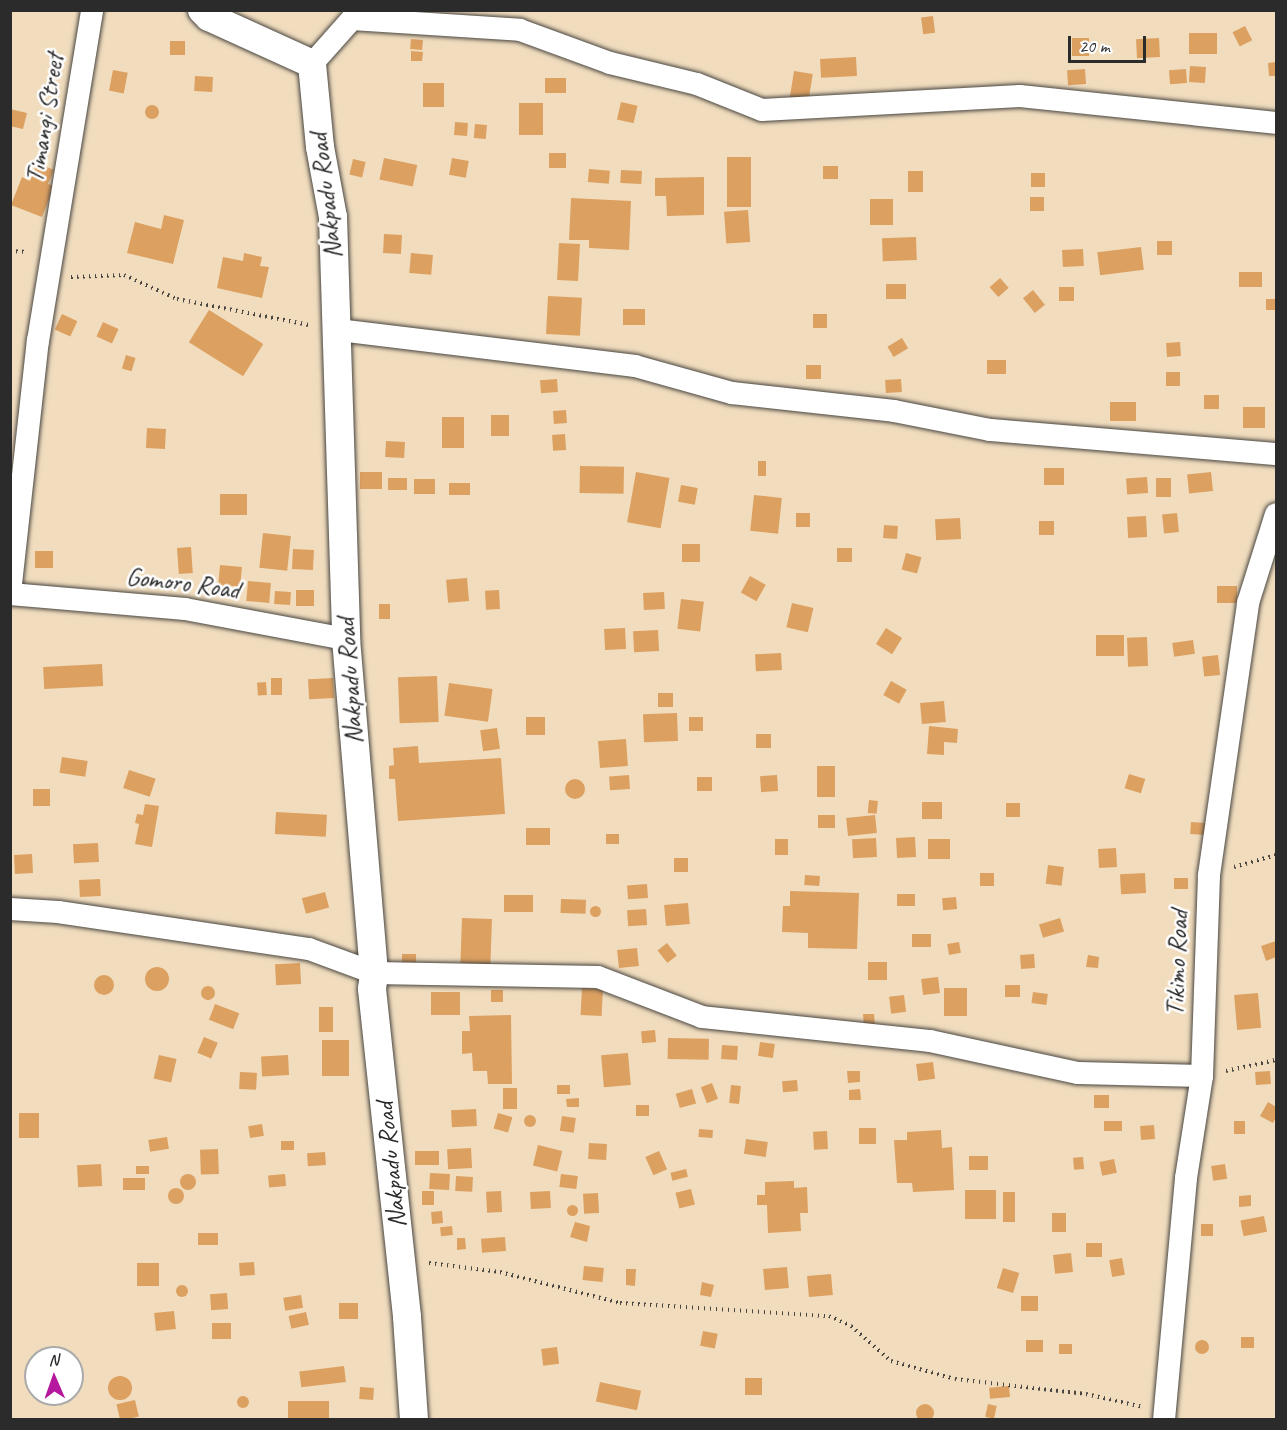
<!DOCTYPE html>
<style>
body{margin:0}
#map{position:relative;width:1287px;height:1430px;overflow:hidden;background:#f1ddbe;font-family:Caveat,sans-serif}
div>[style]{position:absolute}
.building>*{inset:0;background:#dca061;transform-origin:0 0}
.round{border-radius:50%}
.path>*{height:4px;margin-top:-2px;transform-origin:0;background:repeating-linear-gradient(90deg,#494641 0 1.5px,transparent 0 6px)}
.roads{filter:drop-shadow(0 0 2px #494641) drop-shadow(0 0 2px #494641)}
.minor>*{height:22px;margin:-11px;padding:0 11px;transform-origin:11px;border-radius:11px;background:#fff}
.tertiary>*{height:28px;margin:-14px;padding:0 14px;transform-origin:14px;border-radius:14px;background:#fff}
span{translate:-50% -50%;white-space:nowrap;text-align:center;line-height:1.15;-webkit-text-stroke:5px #fff;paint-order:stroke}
.street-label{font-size:26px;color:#2b2b2b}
.frame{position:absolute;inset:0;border:12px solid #2b2b2b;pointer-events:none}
.north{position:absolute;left:24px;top:1346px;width:60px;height:60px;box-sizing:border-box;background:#fff;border:2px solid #aaa;border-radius:50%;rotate:358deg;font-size:16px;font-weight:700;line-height:24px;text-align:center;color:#2b2b2b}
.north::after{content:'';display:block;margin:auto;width:21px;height:27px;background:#b5179e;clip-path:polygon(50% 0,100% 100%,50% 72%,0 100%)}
.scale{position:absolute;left:1068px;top:36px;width:78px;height:27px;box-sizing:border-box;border:3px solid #2b2b2b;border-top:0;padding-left:8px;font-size:18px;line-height:21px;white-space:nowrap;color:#2b2b2b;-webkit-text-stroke:4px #fff;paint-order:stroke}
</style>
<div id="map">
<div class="building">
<i style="left:933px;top:16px;width:17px;height:12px;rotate:83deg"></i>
<i style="left:1245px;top:26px;width:16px;height:14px;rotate:63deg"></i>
<i style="left:1217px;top:33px;width:21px;height:28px;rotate:90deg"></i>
<i style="left:1072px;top:38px;width:17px;height:18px"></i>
<i style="left:1159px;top:38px;width:19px;height:23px;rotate:87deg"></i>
<i style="left:411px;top:39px;width:12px;height:10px;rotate:5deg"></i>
<i style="left:170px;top:41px;width:15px;height:14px"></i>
<i style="clip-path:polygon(411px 51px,423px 52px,422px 61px,411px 61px)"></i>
<i style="left:856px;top:57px;width:19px;height:36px;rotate:87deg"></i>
<i style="clip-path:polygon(1276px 62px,1276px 76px,1269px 76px,1268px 63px)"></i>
<i style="left:1190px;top:66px;width:16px;height:16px;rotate:4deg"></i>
<i style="left:1085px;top:69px;width:15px;height:18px;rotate:86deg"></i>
<i style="left:1186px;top:69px;width:14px;height:17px;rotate:86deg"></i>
<i style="left:113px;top:70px;width:15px;height:21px;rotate:11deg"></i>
<i style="left:794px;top:71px;width:19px;height:28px;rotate:9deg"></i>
<i style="left:195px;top:76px;width:18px;height:15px;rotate:3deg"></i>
<i style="left:545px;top:78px;width:21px;height:15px"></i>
<i style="left:423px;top:83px;width:21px;height:24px"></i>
<i style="left:621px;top:102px;width:17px;height:18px;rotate:13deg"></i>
<i style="left:519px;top:103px;width:24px;height:32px"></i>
<i class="round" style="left:145px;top:105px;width:14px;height:14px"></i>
<i style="clip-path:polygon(10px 109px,27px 113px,23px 129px,10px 126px)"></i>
<i style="left:455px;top:122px;width:13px;height:13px;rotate:4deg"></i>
<i style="left:475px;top:124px;width:12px;height:14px;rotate:5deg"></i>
<i style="left:549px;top:153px;width:17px;height:15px"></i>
<i style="left:727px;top:157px;width:24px;height:50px"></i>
<i style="left:384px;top:158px;width:34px;height:22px;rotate:12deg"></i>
<i style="left:452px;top:158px;width:17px;height:17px;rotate:10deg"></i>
<i style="left:353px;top:159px;width:13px;height:16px;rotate:13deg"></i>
<i style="clip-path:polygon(37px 163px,54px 170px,48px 184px,54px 186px,42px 217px,11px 205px,22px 177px,30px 181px)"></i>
<i style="left:823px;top:166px;width:15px;height:13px"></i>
<i style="left:589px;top:169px;width:21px;height:13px;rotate:5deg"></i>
<i style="left:621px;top:170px;width:21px;height:13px;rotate:3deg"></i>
<i style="left:908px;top:171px;width:15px;height:21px"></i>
<i style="left:1045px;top:173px;width:14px;height:14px;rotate:90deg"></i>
<i style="clip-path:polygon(704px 177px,704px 215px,667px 216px,666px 196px,655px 196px,655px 178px)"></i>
<i style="left:1030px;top:197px;width:14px;height:14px"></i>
<i style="clip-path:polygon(571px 198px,631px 201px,629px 250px,589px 248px,589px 240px,569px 240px)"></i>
<i style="left:870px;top:199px;width:23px;height:26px"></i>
<i style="left:748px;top:210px;width:32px;height:24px;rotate:86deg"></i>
<i style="clip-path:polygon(164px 215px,184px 220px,173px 264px,127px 253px,135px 222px,161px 229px)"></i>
<i style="left:384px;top:234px;width:18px;height:19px;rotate:3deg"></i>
<i style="left:916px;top:237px;width:23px;height:34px;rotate:88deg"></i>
<i style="left:1157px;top:241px;width:15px;height:14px"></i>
<i style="left:559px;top:243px;width:21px;height:37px;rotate:3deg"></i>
<i style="left:1141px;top:247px;width:23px;height:44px;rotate:83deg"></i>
<i style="left:1083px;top:249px;width:17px;height:21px;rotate:87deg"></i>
<i style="clip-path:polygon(244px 253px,262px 257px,260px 266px,269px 267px,262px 298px,217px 288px,223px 257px,243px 261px)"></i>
<i style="left:411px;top:253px;width:22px;height:20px;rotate:5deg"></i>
<i style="left:1239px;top:272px;width:23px;height:15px"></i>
<i style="left:1000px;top:278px;width:13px;height:14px;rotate:48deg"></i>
<i style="left:906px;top:284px;width:15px;height:20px;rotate:90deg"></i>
<i style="left:1059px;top:287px;width:15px;height:14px"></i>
<i style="left:1033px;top:290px;width:19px;height:13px;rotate:51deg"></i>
<i style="left:548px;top:296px;width:34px;height:38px;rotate:3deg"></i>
<i style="left:1276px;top:299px;width:11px;height:10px;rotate:90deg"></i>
<i style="left:623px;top:309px;width:22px;height:16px"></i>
<i style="left:209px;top:310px;width:64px;height:38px;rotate:32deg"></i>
<i style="left:62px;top:314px;width:17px;height:17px;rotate:25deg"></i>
<i style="left:813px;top:314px;width:14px;height:14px"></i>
<i style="left:103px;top:322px;width:17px;height:16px;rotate:24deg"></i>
<i style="left:902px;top:338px;width:12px;height:17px;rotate:59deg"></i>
<i style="left:1180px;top:342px;width:14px;height:14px;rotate:86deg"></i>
<i style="left:126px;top:355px;width:10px;height:14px;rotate:17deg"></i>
<i style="left:1006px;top:360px;width:14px;height:19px;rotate:90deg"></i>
<i style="left:806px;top:365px;width:15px;height:14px"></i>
<i style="left:1166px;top:372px;width:14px;height:14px"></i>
<i style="left:557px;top:379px;width:13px;height:17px;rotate:86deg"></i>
<i style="left:901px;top:379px;width:13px;height:16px;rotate:86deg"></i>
<i style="left:1219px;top:395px;width:14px;height:15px;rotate:90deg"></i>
<i style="left:1110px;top:402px;width:26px;height:19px"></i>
<i style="left:1243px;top:407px;width:22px;height:21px"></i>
<i style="left:566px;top:410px;width:13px;height:13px;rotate:86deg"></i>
<i style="left:491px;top:415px;width:18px;height:21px"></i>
<i style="left:442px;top:417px;width:22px;height:31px"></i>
<i style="left:147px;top:428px;width:19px;height:20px;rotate:3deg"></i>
<i style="left:565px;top:434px;width:16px;height:13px;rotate:86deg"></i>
<i style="left:386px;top:441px;width:19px;height:16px;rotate:3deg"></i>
<i style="left:758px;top:461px;width:8px;height:15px"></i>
<i style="left:580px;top:466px;width:44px;height:27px;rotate:1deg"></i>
<i style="left:1044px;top:468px;width:20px;height:17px"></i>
<i style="left:382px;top:472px;width:17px;height:22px;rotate:90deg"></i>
<i style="left:636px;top:472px;width:34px;height:51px;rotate:10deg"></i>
<i style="left:1211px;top:472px;width:19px;height:24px;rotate:84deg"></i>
<i style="left:1147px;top:477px;width:16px;height:21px;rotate:86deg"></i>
<i style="left:388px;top:478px;width:19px;height:12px"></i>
<i style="left:1156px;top:478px;width:15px;height:19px"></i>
<i style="left:414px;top:479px;width:21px;height:15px"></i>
<i style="left:449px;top:483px;width:21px;height:12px"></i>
<i style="left:681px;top:485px;width:17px;height:17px;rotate:10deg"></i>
<i style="left:220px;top:494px;width:27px;height:21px"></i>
<i style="left:754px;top:495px;width:28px;height:36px;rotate:6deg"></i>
<i style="left:796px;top:513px;width:14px;height:14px"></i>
<i style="left:1177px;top:513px;width:19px;height:15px;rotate:84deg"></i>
<i style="left:1146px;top:516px;width:21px;height:19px;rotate:87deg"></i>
<i style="left:960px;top:518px;width:21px;height:25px;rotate:87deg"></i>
<i style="left:1039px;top:521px;width:15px;height:14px"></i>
<i style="left:884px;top:525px;width:14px;height:13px;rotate:4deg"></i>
<i style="left:263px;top:533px;width:28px;height:35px;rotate:6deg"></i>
<i style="left:682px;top:544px;width:18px;height:18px"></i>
<i style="left:191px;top:547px;width:26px;height:14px;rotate:86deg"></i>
<i style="left:837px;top:548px;width:15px;height:14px"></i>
<i style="left:293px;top:549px;width:21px;height:20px;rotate:3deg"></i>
<i style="left:35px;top:551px;width:18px;height:17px"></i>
<i style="left:906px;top:553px;width:16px;height:17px;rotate:15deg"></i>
<i style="left:220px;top:565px;width:22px;height:20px;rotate:5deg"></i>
<i style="left:750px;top:576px;width:18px;height:19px;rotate:29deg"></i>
<i style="left:467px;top:578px;width:23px;height:21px;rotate:85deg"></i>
<i style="left:248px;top:581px;width:23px;height:20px;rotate:5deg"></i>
<i style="left:1217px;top:586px;width:20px;height:17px"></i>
<i style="left:296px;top:590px;width:18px;height:16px"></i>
<i style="left:499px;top:590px;width:19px;height:14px;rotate:87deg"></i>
<i style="left:275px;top:591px;width:16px;height:13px;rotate:4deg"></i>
<i style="left:664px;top:592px;width:17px;height:21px;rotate:87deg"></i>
<i style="left:681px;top:599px;width:23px;height:30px;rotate:7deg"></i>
<i style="left:792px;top:603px;width:22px;height:25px;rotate:13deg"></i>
<i style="left:379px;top:604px;width:11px;height:15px"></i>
<i style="left:625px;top:628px;width:21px;height:21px;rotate:87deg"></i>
<i style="left:886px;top:628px;width:19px;height:19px;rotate:32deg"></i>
<i style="left:658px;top:630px;width:21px;height:25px;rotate:87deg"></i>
<i style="left:1096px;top:635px;width:28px;height:21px"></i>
<i style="left:1147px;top:637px;width:29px;height:20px;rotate:88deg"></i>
<i style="left:1193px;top:640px;width:14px;height:21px;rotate:82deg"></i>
<i style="left:781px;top:653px;width:17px;height:26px;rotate:87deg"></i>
<i style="left:1218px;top:655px;width:20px;height:16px;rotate:84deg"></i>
<i style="left:102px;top:664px;width:22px;height:59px;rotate:87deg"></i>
<i style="left:437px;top:676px;width:46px;height:39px;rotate:88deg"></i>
<i style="left:271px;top:678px;width:11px;height:17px"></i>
<i style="left:333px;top:678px;width:20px;height:25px;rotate:87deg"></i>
<i style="left:891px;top:681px;width:18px;height:16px;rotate:29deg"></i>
<i style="left:266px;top:682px;width:13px;height:9px;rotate:86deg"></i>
<i style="left:449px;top:683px;width:44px;height:33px;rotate:8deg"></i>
<i style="left:673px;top:693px;width:14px;height:15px;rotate:90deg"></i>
<i style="left:944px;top:701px;width:21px;height:24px;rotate:85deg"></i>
<i style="left:677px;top:713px;width:28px;height:34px;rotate:88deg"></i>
<i style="left:526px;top:717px;width:19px;height:18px"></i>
<i style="left:689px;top:717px;width:14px;height:14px"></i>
<i style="clip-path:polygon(929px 726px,958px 729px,957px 743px,944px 742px,944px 755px,927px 754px)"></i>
<i style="left:497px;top:728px;width:21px;height:17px;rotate:82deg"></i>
<i style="left:771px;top:734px;width:14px;height:15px;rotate:90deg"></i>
<i style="left:626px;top:739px;width:27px;height:28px;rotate:86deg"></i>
<i style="clip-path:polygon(418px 746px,419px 763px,501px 758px,505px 814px,398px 821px,395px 779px,389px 779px,389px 766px,394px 765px,393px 748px)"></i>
<i style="left:62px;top:757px;width:26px;height:16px;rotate:9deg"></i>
<i style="left:817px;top:766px;width:18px;height:31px"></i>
<i style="left:129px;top:770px;width:28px;height:19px;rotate:18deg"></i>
<i style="left:1129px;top:774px;width:17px;height:15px;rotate:17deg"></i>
<i style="left:629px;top:775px;width:14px;height:20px;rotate:86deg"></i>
<i style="left:777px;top:775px;width:16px;height:17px;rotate:86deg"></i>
<i style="left:712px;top:777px;width:14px;height:15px;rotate:90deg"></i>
<i class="round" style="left:565px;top:779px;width:20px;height:20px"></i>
<i style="left:33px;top:789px;width:17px;height:17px"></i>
<i style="left:869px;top:800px;width:9px;height:13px;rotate:6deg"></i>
<i style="left:922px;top:802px;width:20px;height:17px"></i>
<i style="left:1006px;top:803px;width:14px;height:14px"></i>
<i style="clip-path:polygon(145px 804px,159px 806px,152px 847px,135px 844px,139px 824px,135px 823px,137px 814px,143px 815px)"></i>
<i style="left:276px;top:812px;width:51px;height:22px;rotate:3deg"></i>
<i style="left:818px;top:815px;width:17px;height:13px"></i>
<i style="left:875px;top:815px;width:18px;height:29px;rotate:84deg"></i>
<i style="left:1191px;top:822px;width:15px;height:12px;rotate:4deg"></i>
<i style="left:550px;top:828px;width:17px;height:24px;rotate:90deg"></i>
<i style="left:619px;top:834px;width:10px;height:13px;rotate:90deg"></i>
<i style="left:915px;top:837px;width:20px;height:19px;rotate:87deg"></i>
<i style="left:876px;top:838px;width:19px;height:24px;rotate:87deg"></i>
<i style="left:775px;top:839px;width:13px;height:16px"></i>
<i style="left:950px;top:839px;width:20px;height:22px;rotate:90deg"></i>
<i style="left:98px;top:843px;width:19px;height:25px;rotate:87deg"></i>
<i style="left:1116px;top:848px;width:19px;height:18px;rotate:87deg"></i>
<i style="left:32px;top:854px;width:19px;height:18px;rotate:87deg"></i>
<i style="left:674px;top:858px;width:14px;height:14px"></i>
<i style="left:1048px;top:865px;width:16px;height:19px;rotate:7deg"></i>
<i style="left:980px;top:873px;width:14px;height:13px"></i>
<i style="left:1145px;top:873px;width:20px;height:25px;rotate:87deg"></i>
<i style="left:805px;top:875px;width:15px;height:10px;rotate:4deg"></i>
<i style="left:1174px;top:878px;width:14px;height:11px"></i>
<i style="left:100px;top:879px;width:17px;height:21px;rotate:87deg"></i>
<i style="left:647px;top:884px;width:14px;height:20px;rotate:86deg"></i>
<i style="clip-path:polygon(790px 891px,859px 893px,857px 949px,808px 948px,808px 933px,782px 932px,783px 906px,790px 906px)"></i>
<i style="left:325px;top:892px;width:16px;height:24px;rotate:75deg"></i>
<i style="left:897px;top:894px;width:18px;height:12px"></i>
<i style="left:504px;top:895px;width:29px;height:17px"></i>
<i style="left:956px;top:897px;width:12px;height:14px;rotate:85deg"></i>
<i style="left:561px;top:899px;width:25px;height:14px;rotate:2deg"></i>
<i style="left:688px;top:903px;width:21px;height:24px;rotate:85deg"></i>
<i class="round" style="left:589.5px;top:905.5px;width:11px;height:11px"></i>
<i style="left:646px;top:909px;width:16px;height:19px;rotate:86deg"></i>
<i style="left:462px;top:918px;width:30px;height:54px;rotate:2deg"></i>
<i style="left:1060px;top:918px;width:14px;height:22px;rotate:73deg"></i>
<i style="left:912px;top:934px;width:19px;height:13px"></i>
<i style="clip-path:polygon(1276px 941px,1276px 957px,1266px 961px,1261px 946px)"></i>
<i style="left:959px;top:942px;width:11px;height:12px;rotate:80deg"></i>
<i style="left:667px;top:943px;width:16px;height:12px;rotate:52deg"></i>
<i style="left:637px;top:948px;width:18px;height:20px;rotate:84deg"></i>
<i style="left:402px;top:954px;width:14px;height:14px"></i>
<i style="left:1034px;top:954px;width:14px;height:14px;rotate:86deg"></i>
<i style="clip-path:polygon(1088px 955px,1099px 957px,1098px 968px,1086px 967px)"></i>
<i style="left:868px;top:962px;width:19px;height:18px"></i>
<i style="left:300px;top:963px;width:21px;height:25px;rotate:87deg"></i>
<i class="round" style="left:145px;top:967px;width:24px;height:24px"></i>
<i class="round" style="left:94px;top:975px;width:20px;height:20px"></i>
<i style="left:938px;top:977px;width:16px;height:17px;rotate:83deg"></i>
<i style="left:1005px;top:985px;width:15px;height:12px"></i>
<i class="round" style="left:201px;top:986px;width:14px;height:14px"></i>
<i style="left:582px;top:988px;width:21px;height:27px;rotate:3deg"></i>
<i style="left:944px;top:988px;width:23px;height:28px"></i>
<i style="left:503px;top:990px;width:12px;height:12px;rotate:90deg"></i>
<i style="left:431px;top:992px;width:29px;height:23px"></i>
<i style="left:1033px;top:992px;width:15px;height:11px;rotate:8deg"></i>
<i style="left:1258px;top:993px;width:35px;height:24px;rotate:85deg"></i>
<i style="left:904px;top:995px;width:17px;height:15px;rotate:83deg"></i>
<i style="left:215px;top:1004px;width:26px;height:17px;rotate:21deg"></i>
<i style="left:319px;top:1007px;width:14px;height:25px"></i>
<i style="clip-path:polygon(863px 1014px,874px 1014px,875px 1026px,864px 1026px)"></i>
<i style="clip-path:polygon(511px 1015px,512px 1084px,488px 1084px,487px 1071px,473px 1071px,472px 1053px,462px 1054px,462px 1031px,470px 1031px,469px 1016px)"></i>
<i style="left:655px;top:1030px;width:12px;height:14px;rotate:85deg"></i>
<i style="left:204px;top:1037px;width:15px;height:17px;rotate:23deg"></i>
<i style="left:668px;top:1038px;width:41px;height:21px;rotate:1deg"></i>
<i style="left:322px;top:1040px;width:27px;height:36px"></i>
<i style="left:760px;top:1042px;width:15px;height:14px;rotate:8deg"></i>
<i style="left:722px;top:1045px;width:16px;height:14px;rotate:4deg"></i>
<i style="left:628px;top:1053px;width:32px;height:27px;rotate:85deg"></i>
<i style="left:159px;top:1055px;width:18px;height:24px;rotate:13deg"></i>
<i style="left:288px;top:1055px;width:20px;height:27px;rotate:87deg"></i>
<i style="left:933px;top:1062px;width:17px;height:17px;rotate:83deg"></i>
<i style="clip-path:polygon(847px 1071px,860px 1071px,860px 1082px,848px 1083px)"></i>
<i style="left:1270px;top:1071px;width:13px;height:15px;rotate:86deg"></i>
<i style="left:240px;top:1072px;width:17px;height:17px;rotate:3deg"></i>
<i style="left:797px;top:1080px;width:11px;height:15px;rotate:85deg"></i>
<i style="left:712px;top:1083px;width:17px;height:12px;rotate:69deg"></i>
<i style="left:557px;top:1085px;width:13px;height:9px"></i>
<i style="left:731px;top:1085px;width:10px;height:18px;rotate:6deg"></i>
<i style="left:503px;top:1088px;width:14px;height:21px"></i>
<i style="left:692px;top:1089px;width:15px;height:17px;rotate:74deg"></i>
<i style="clip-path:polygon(860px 1089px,861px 1100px,849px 1100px,849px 1090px)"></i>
<i style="left:1109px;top:1095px;width:13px;height:15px;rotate:90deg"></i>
<i style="clip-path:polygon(579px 1098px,579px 1107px,567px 1107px,566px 1099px)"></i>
<i style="clip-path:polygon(1268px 1102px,1276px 1107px,1276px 1117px,1273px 1123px,1260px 1116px)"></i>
<i style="left:636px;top:1105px;width:13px;height:11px"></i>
<i style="left:476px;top:1109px;width:17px;height:25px;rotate:87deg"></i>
<i style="left:19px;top:1113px;width:20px;height:25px"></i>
<i style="left:498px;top:1113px;width:15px;height:16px;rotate:16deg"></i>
<i class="round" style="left:524px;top:1115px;width:12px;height:12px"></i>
<i style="left:562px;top:1116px;width:14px;height:15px;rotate:8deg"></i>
<i style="left:1122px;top:1121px;width:10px;height:18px;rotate:90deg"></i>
<i style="left:1234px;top:1121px;width:11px;height:13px"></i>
<i style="left:262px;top:1124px;width:12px;height:14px;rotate:81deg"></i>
<i style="left:1154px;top:1125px;width:14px;height:14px;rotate:86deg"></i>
<i style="left:876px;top:1128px;width:16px;height:17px;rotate:90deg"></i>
<i style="left:699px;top:1129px;width:14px;height:8px;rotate:4deg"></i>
<i style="clip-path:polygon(941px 1130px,942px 1148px,952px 1147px,954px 1190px,913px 1192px,912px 1183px,897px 1183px,894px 1140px,907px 1140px,907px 1132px)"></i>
<i style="left:827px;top:1131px;width:18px;height:14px;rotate:87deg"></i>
<i style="left:167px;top:1137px;width:12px;height:19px;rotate:81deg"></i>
<i style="left:746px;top:1139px;width:22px;height:15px;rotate:8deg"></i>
<i style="left:281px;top:1141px;width:13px;height:9px"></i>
<i style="left:589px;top:1143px;width:18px;height:16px;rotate:3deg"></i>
<i style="left:538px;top:1145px;width:25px;height:21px;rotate:14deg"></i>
<i style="left:471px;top:1148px;width:20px;height:24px;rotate:87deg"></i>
<i style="left:218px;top:1149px;width:25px;height:18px;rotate:88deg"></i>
<i style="left:415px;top:1151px;width:24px;height:14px"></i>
<i style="left:659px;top:1151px;width:20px;height:15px;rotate:66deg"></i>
<i style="left:325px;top:1152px;width:13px;height:18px;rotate:86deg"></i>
<i style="left:988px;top:1156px;width:14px;height:19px;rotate:90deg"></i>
<i style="left:1083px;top:1157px;width:12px;height:10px;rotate:85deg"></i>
<i style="left:1114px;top:1159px;width:14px;height:15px;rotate:78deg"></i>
<i style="left:101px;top:1164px;width:22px;height:24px;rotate:87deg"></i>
<i style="left:1225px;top:1164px;width:15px;height:14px;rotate:82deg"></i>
<i style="left:136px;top:1166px;width:13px;height:8px"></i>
<i style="left:686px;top:1169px;width:8px;height:16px;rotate:76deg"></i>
<i style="left:430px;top:1173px;width:20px;height:16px;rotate:3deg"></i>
<i class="round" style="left:180px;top:1174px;width:16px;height:16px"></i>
<i style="left:285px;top:1174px;width:12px;height:17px;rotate:85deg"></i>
<i style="left:561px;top:1174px;width:17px;height:13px;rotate:7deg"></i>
<i style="left:456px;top:1176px;width:17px;height:15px;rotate:3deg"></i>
<i style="left:123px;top:1178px;width:22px;height:12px"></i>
<i style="clip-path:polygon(794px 1181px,794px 1188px,807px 1187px,808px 1213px,800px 1213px,801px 1231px,768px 1233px,767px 1205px,757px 1205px,757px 1195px,765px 1195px,765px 1182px)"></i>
<i class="round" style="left:168px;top:1188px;width:16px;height:16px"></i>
<i style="left:691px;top:1189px;width:16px;height:16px;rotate:76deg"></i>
<i style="left:965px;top:1190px;width:31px;height:29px"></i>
<i style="left:422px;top:1191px;width:12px;height:14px"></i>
<i style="left:501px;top:1191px;width:21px;height:15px;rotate:87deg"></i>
<i style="left:550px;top:1191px;width:17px;height:20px;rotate:87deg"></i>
<i style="left:1003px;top:1192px;width:12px;height:30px"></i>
<i style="left:598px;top:1193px;width:20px;height:15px;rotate:87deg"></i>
<i style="clip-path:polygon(1251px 1195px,1251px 1206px,1239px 1207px,1239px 1196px)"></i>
<i class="round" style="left:566.5px;top:1204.5px;width:11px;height:11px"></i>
<i style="left:442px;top:1211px;width:12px;height:11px;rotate:85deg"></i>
<i style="left:1052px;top:1213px;width:14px;height:19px"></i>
<i style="left:1264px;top:1216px;width:16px;height:24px;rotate:79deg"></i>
<i style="clip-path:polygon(575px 1222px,590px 1226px,587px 1242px,570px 1237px)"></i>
<i style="left:1213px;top:1224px;width:12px;height:12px;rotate:90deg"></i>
<i style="left:452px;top:1226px;width:9px;height:12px;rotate:84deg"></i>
<i style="left:218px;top:1233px;width:12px;height:20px;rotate:90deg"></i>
<i style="left:505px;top:1237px;width:14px;height:24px;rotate:86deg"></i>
<i style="clip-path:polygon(457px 1238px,465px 1238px,466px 1249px,457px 1250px)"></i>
<i style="left:1086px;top:1243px;width:16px;height:14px"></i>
<i style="left:1071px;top:1253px;width:19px;height:18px;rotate:84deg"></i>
<i style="left:1122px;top:1258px;width:17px;height:13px;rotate:80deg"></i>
<i style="left:254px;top:1262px;width:13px;height:15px;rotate:86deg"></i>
<i style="left:137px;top:1263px;width:22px;height:23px"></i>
<i style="left:584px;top:1266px;width:20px;height:14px;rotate:6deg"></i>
<i style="left:787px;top:1267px;width:21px;height:24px;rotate:85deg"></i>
<i style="left:1003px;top:1268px;width:17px;height:21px;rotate:17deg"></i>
<i style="clip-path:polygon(626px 1269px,636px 1269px,635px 1286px,626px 1285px)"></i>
<i style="left:831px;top:1274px;width:21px;height:24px;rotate:85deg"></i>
<i style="clip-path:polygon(702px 1282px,714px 1285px,711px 1297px,700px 1295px)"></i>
<i class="round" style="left:176px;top:1285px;width:12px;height:12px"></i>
<i style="left:227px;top:1293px;width:16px;height:17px;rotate:86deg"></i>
<i style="left:301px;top:1295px;width:13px;height:18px;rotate:81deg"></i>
<i style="left:1038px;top:1296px;width:15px;height:17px;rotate:90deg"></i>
<i style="left:339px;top:1303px;width:19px;height:16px"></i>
<i style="left:174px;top:1311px;width:18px;height:20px;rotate:84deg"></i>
<i style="left:306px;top:1312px;width:13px;height:18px;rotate:77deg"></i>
<i style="left:212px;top:1323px;width:19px;height:16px"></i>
<i style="left:703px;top:1331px;width:15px;height:15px;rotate:11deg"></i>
<i style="left:1241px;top:1337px;width:13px;height:11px"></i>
<i class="round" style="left:1195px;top:1340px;width:14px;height:14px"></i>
<i style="left:1026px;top:1340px;width:17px;height:12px"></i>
<i style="left:1059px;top:1344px;width:13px;height:10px"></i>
<i style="left:557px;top:1347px;width:17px;height:16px;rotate:83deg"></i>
<i style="left:344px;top:1366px;width:16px;height:45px;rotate:83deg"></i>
<i class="round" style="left:108px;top:1376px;width:24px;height:24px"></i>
<i style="left:762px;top:1378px;width:17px;height:17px;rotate:90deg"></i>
<i style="left:600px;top:1382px;width:42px;height:20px;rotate:12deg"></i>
<i style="left:1009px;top:1386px;width:11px;height:20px;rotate:85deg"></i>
<i style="left:360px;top:1387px;width:14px;height:12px;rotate:4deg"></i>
<i class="round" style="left:237px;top:1396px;width:12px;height:12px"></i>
<i style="left:135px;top:1400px;width:17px;height:19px;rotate:77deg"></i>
<i style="left:329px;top:1401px;width:19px;height:41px;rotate:90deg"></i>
<i style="left:988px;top:1404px;width:9px;height:13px;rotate:13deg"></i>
<i class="round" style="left:916px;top:1404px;width:18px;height:18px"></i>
</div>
<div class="path">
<i style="left:10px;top:251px;width:18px;rotate:3deg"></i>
<i style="left:71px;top:277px;width:53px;rotate:-2.2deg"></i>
<i style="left:124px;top:275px;width:58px;rotate:24.4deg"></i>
<i style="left:177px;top:299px;width:136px;rotate:11.1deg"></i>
<i style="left:1234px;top:867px;width:44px;rotate:-15.9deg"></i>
<i style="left:1226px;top:1071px;width:51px;rotate:-12.4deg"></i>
<i style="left:429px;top:1263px;width:72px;rotate:7.2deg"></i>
<i style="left:500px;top:1272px;width:124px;rotate:14.5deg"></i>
<i style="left:620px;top:1303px;width:209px;rotate:3.6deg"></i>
<i style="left:829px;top:1316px;width:24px;rotate:24deg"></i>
<i style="left:851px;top:1326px;width:53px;rotate:41.2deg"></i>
<i style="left:891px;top:1361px;width:66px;rotate:15.7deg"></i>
<i style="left:955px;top:1379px;width:132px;rotate:6.5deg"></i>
<i style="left:1086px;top:1394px;width:58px;rotate:12.8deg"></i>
</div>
<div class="roads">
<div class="minor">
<i style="left:312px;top:64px;width:60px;rotate:-48.4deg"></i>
<i style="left:352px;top:19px;width:168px;rotate:3.7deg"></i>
<i style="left:520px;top:30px;width:96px;rotate:20.1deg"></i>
<i style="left:610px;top:63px;width:89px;rotate:13.6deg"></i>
<i style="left:697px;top:84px;width:70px;rotate:21.8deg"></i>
<i style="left:762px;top:110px;width:258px;rotate:-3.1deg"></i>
<i style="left:1020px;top:96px;width:257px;rotate:6deg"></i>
<i style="left:338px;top:330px;width:299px;rotate:6.9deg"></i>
<i style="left:635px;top:366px;width:101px;rotate:15.6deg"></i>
<i style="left:732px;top:393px;width:163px;rotate:6.3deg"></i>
<i style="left:894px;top:411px;width:98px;rotate:11.2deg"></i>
<i style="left:990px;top:430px;width:287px;rotate:4.8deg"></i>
<i style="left:10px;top:593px;width:254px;rotate:-83.7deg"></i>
<i style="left:38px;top:341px;width:335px;rotate:-80.7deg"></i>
<i style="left:10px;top:594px;width:176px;rotate:4.9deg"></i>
<i style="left:185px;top:609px;width:164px;rotate:10.6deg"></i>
<i style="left:10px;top:909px;width:48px;rotate:3.6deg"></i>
<i style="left:58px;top:912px;width:254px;rotate:8.4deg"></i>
<i style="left:309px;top:949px;width:69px;rotate:20.3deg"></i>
<i style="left:374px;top:973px;width:224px;rotate:1deg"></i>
<i style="left:598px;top:977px;width:111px;rotate:21deg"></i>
<i style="left:702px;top:1017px;width:229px;rotate:6deg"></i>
<i style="left:930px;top:1041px;width:151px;rotate:12.2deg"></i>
<i style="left:1078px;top:1073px;width:124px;rotate:1.4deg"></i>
<i style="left:1164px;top:1420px;width:243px;rotate:-84.8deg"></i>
<i style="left:1186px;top:1178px;width:103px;rotate:-81.1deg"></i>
<i style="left:1202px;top:1076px;width:201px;rotate:-88deg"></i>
<i style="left:1209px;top:875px;width:275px;rotate:-81.8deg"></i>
<i style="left:1248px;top:603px;width:93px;rotate:-72.5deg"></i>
</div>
<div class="tertiary">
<i style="left:202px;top:10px;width:10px;rotate:45deg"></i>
<i style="left:209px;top:17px;width:113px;rotate:24.5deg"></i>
<i style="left:312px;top:64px;width:83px;rotate:84.5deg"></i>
<i style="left:320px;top:147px;width:71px;rotate:79.5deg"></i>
<i style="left:333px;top:217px;width:422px;rotate:88.2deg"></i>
<i style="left:346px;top:639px;width:335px;rotate:85.2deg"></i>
<i style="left:374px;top:973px;width:16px;rotate:97deg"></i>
<i style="left:372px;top:989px;width:330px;rotate:83.9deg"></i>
<i style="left:407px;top:1317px;width:103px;rotate:86.1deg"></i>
</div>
</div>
<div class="street-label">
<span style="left:45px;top:118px;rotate:-81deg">Timangi Street</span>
<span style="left:326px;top:196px;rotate:-97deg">Nakpadu Road</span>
<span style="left:183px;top:583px;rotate:7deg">Gomoro Road</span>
<span style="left:350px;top:681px;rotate:-94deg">Nakpadu Road</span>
<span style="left:1177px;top:963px;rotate:-88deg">Tikimo Road</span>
<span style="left:391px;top:1165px;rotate:-96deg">Nakpadu Road</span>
</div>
<div class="frame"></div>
<div class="north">N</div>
<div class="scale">20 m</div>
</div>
